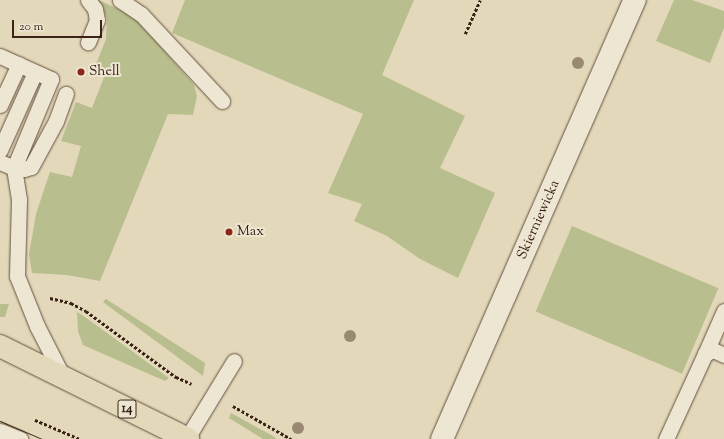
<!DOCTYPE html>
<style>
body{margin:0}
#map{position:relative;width:724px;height:439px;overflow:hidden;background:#e4d8ba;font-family:"Sorts Mill Goudy",serif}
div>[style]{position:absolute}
.green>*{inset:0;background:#b8be8d;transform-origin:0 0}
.path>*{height:2.5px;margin-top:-1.25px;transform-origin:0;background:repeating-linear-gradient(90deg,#3a2216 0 3px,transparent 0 5px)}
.roads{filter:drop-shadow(0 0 1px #64503f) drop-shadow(0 0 1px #64503f)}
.lane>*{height:15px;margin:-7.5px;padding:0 7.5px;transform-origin:7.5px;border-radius:7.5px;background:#ede6d2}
.street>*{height:22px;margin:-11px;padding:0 11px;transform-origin:11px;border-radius:11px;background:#ede6d2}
.primary>*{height:22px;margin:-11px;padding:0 11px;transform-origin:11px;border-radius:11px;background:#e4d8ba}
.tram>*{height:1px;margin:-0.5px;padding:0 0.5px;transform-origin:0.5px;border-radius:0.5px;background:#3a2216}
.trees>*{width:12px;height:12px;margin:-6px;border-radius:50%;background:#988970}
.dots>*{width:11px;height:11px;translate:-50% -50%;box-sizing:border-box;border:2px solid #ede6d2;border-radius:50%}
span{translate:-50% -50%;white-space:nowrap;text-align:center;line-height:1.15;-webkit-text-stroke:4px #ede6d2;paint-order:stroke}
.shield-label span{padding:1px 3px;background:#ede6d2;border:1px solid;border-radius:3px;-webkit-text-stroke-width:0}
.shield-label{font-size:13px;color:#3a2216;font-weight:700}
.poi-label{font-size:14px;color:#3a2216}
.left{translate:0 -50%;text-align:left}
.street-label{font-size:14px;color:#3a2216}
.scale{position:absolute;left:12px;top:20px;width:90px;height:18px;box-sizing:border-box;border:2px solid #3a2216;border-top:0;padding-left:5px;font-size:12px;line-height:14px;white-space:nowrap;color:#3a2216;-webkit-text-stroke:3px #ede6d2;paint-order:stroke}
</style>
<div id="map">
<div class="green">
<i style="clip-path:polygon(98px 0,134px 16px,194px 85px,197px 96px,193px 115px,168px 114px,100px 281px,67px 275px,32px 273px,29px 254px,36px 214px,50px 172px,72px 177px,81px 146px,61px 141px,76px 102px,92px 108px,106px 72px,95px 67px,106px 39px,107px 18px)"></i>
<i style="clip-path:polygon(185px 0,414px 0,382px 75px,465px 116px,440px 168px,495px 193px,458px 278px,420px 259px,387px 236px,354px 221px,362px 204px,328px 193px,363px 114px,172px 33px)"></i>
<i style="clip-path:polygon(674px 0,692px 0,724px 11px,724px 28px,710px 63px,656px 41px)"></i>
<i style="left:572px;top:226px;width:159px;height:93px;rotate:23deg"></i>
<i style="clip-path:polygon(106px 299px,205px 363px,203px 376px,103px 302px)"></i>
<i style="clip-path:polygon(0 304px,9px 304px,5px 317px,0 317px)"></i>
<i style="clip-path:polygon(77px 312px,85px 317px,169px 378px,165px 381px,83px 345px,78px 331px)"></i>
<i style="clip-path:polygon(231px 413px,271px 435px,277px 439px,263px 439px,229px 418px)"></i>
</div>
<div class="path">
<i style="left:465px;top:34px;width:37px;rotate:-66deg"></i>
<i style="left:50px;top:298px;width:22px;rotate:13deg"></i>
<i style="left:71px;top:303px;width:17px;rotate:28deg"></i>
<i style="left:86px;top:311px;width:112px;rotate:36.3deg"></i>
<i style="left:176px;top:377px;width:17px;rotate:24deg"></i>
<i style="left:233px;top:406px;width:67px;rotate:29.6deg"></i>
<i style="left:35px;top:420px;width:49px;rotate:22.9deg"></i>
</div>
<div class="roads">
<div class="lane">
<i style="left:88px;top:0;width:11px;rotate:52deg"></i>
<i style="left:95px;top:9px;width:11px;rotate:80deg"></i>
<i style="left:97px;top:20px;width:24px;rotate:112deg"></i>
<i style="left:120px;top:0;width:25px;rotate:34deg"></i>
<i style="left:141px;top:14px;width:119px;rotate:47deg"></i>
<i style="left:0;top:56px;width:56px;rotate:24.3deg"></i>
<i style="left:51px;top:79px;width:96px;rotate:112.6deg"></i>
<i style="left:14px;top:168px;width:10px;rotate:6deg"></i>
<i style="left:24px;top:169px;width:7px;rotate:-16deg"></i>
<i style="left:31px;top:167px;width:52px;rotate:-61.5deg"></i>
<i style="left:56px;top:121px;width:29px;rotate:-70deg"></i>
<i style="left:0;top:105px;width:45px;rotate:-65.1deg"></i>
<i style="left:0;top:150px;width:85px;rotate:-65.8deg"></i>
<i style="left:0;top:162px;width:15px;rotate:23deg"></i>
<i style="left:14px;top:168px;width:31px;rotate:81deg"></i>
<i style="left:19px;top:199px;width:77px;rotate:91.5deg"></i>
<i style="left:17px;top:276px;width:54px;rotate:68.2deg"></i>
<i style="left:37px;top:326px;width:59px;rotate:63deg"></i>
<i style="left:705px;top:354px;width:47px;rotate:-66.2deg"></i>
<i style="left:0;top:431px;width:22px;rotate:22deg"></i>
<i style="left:187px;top:438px;width:90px;rotate:-58.6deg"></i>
<i style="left:666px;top:439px;width:94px;rotate:-65.4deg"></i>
<i style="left:705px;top:354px;width:9px;rotate:-27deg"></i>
<i style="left:713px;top:350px;width:12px;rotate:24deg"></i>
</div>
<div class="street">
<i style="left:442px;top:439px;width:480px;rotate:-66.3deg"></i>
</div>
<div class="primary">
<i style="left:0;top:346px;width:210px;rotate:26.3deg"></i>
</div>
</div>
<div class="tram">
<i style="left:0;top:421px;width:46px;rotate:23.2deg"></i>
</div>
<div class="trees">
<i style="left:578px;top:63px"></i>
<i style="left:350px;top:336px"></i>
<i style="left:298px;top:428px"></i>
</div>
<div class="dots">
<i style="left:81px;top:72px;background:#8f2418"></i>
<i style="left:229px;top:232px;background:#8f2418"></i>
</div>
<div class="shield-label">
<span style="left:127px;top:409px">14</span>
</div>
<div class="poi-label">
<span class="left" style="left:89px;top:72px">Shell</span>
<span class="left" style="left:237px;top:232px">Max</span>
</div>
<div class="street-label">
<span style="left:539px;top:220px;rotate:-66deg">Skierniewicka</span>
</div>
<div class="scale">20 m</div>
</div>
